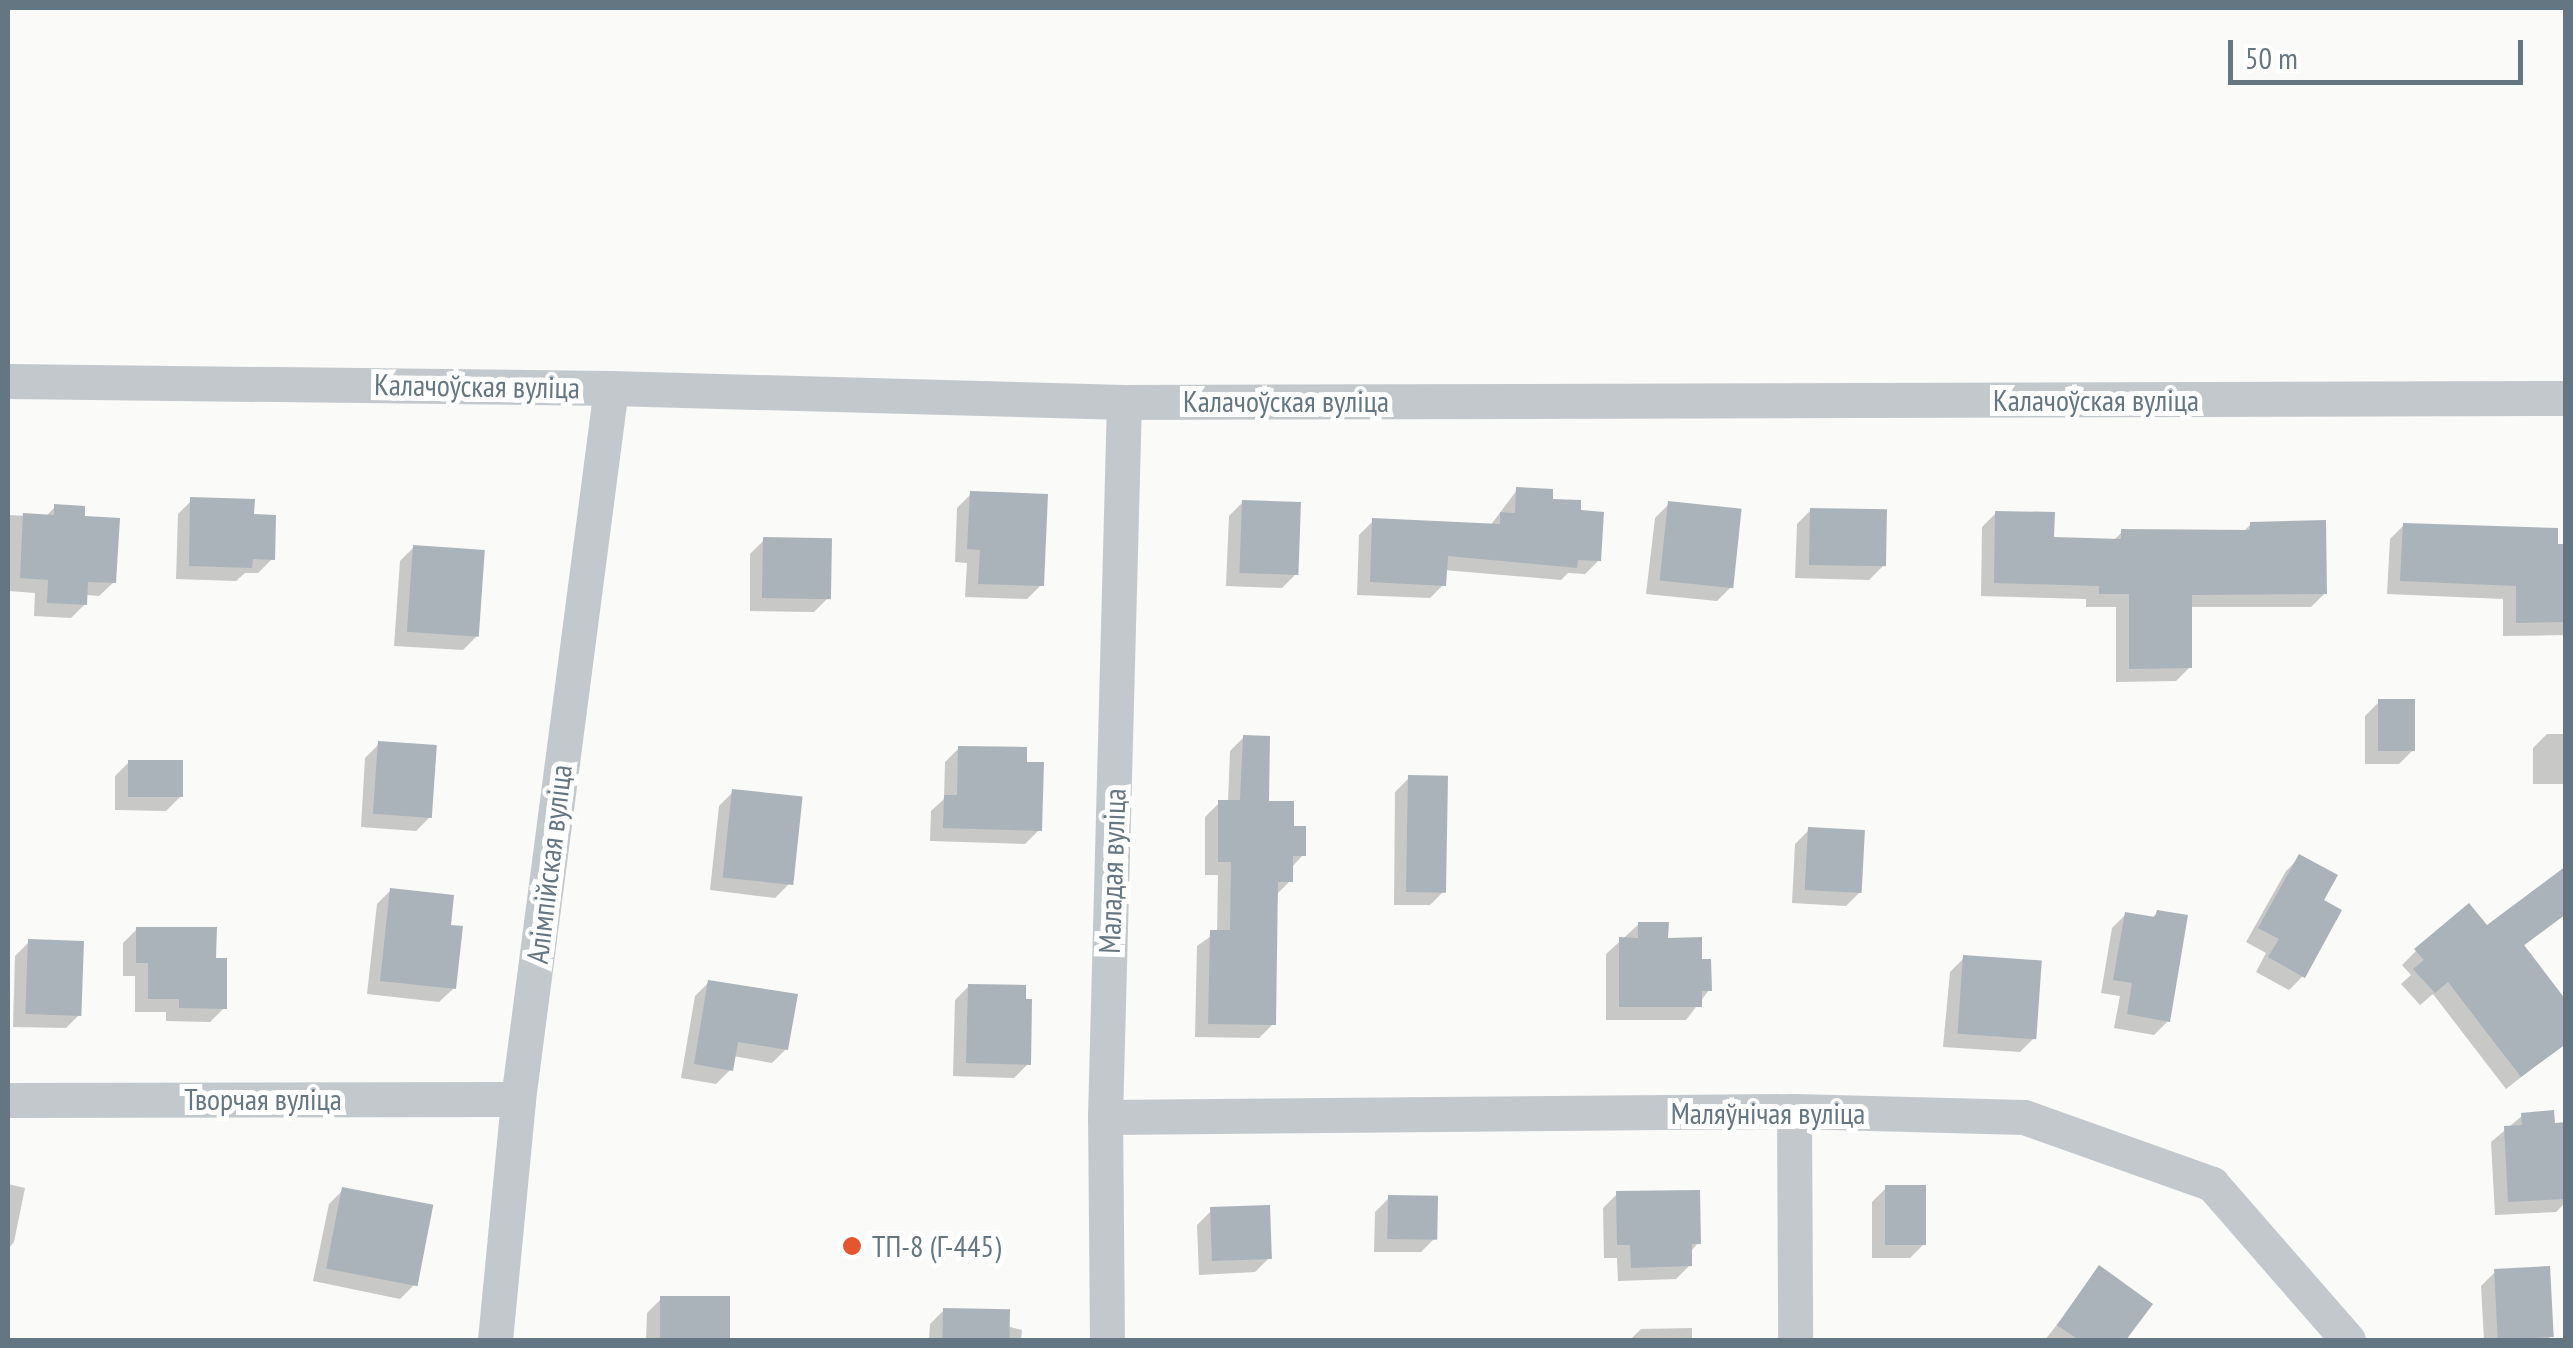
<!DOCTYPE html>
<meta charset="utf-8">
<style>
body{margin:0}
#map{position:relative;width:2573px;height:1348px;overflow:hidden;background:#fafaf8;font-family:"PT Sans Narrow",sans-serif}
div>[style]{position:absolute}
.shadow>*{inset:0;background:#0003}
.building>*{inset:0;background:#aab3b9;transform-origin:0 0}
.minor>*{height:35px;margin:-17.5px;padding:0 17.5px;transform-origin:17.5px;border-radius:17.5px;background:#c3c8cc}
.dots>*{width:28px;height:28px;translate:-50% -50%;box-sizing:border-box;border:5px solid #fff;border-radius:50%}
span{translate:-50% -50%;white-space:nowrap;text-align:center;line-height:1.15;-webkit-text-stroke:10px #fff;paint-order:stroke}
.street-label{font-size:30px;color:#657683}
.poi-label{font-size:30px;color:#657683}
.left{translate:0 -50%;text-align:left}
.frame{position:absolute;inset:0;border:10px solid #657683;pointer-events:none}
.scale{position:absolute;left:2228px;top:40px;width:295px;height:45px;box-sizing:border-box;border:5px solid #657683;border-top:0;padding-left:12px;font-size:30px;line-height:35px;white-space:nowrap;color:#657683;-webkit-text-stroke:8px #fff;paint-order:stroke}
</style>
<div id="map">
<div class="shadow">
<i style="clip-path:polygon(1517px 490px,1578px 513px,1599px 560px,1585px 574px,1568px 573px,1561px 580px,1444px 570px,1444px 584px,1430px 598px,1357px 595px,1359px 535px,1373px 521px,1490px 526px)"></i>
<i style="clip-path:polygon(971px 494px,1041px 585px,1027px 599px,965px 597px,967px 563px,955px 562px,957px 508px)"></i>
<i style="clip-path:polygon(192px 500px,251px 516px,272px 559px,258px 573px,245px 573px,236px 581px,176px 579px,178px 514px)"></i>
<i style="clip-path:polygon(1243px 502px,1296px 574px,1282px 588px,1226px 586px,1229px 516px)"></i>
<i style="clip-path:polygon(1669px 504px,1731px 587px,1717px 601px,1646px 594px,1655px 518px)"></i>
<i style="clip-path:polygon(55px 507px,82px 518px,114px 582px,99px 596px,85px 595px,85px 604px,71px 618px,34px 616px,35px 593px,8px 591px,8px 515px,45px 517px)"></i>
<i style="clip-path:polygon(1811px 510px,1883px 566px,1869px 580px,1795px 578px,1797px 524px)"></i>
<i style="clip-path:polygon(1996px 513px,2052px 540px,2113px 541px,2122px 532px,2242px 533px,2251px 524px,2325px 593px,2311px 607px,2189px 607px,2190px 667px,2176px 681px,2116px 682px,2116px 607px,2086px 607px,2086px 599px,1981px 596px,1982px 527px)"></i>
<i style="clip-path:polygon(2404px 525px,2566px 546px,2566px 635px,2503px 636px,2503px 599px,2387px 594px,2390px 539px)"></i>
<i style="clip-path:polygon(764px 540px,828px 598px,814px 612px,750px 611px,750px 554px)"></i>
<i style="clip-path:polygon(414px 547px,477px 636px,463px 650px,394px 646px,400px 561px)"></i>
<i style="clip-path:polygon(2379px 702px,2413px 750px,2399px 764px,2365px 764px,2365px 716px)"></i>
<i style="clip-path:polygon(2547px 734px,2566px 734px,2566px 784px,2533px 784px,2533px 748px)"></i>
<i style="clip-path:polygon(1244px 737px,1267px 804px,1292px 829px,1303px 855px,1291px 868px,1290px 881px,1275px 896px,1273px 1024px,1259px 1038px,1195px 1037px,1197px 946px,1217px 932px,1218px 875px,1205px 875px,1205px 817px,1219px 803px,1228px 803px,1230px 751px)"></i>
<i style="clip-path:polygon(379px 744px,430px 817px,416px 831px,361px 827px,365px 758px)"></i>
<i style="clip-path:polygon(959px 748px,1039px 830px,1025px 844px,930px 841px,931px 811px,944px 799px,945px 762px)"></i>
<i style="clip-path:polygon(129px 762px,180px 797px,166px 811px,115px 810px,115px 776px)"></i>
<i style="clip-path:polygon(1409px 778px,1444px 891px,1430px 905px,1394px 905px,1395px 792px)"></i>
<i style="clip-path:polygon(733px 792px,789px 884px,775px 898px,710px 890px,719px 806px)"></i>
<i style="clip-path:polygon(1809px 830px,1860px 892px,1846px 906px,1792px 903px,1795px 844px)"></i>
<i style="clip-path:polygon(2300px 857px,2321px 901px,2303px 976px,2289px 990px,2256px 972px,2266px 953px,2246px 942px,2286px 871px)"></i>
<i style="clip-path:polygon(391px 890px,448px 927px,454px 988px,439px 1002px,367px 994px,377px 904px)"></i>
<i style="clip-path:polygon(2158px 912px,2168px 1021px,2154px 1035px,2114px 1028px,2120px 996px,2101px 993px,2112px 928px,2126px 914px,2151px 919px)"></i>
<i style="clip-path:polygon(2566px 914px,2522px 947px,2566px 1042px,2506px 1089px,2433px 994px,2420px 1005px,2401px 984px,2411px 975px,2402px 965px,2416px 951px,2487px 928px)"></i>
<i style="clip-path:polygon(1639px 924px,1699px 961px,1709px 990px,1686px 1020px,1606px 1020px,1606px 954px)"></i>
<i style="clip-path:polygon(137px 929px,214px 960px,224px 1008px,210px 1022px,166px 1021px,166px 1012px,135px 1012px,135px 976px,123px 976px,123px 943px)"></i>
<i style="clip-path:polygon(29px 942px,80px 1014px,66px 1028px,13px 1027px,15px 956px)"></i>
<i style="clip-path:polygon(1964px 958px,2034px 1038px,2020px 1052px,1943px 1047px,1950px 972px)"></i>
<i style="clip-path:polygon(709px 982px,786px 1049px,772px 1063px,733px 1056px,730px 1070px,716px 1084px,681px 1078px,695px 996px)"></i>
<i style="clip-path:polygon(969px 986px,1028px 1064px,1014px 1078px,953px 1076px,955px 1000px)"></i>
<i style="clip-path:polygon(2523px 1115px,2552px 1126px,2566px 1125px,2566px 1202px,2556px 1212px,2495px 1215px,2491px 1142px)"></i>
<i style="clip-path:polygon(8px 1184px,25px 1188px,14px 1242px,8px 1249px)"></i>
<i style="clip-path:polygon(1886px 1188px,1924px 1244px,1910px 1258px,1872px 1258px,1872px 1202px)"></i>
<i style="clip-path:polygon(343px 1190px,414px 1285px,400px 1299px,313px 1281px,329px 1204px)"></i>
<i style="clip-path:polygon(1617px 1194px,1698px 1243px,1690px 1252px,1690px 1265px,1676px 1279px,1618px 1281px,1617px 1258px,1604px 1258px,1603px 1208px)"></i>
<i style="clip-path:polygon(1389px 1198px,1435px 1238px,1421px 1252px,1374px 1252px,1375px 1212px)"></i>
<i style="clip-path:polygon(1211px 1211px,1269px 1258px,1255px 1272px,1199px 1275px,1197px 1225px)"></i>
<i style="clip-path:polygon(2100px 1269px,2149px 1304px,2123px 1340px,2045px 1340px)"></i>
<i style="clip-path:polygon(2495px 1272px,2551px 1336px,2547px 1340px,2484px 1340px,2481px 1286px)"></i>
<i style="clip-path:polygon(661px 1299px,727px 1299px,727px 1340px,646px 1340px,647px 1313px)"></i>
<i style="clip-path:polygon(944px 1310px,1022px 1330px,1021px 1340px,929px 1340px,930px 1324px)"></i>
<i style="clip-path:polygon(1692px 1328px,1692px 1340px,1630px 1340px,1641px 1329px)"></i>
</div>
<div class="building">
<i style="clip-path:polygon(1516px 487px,1553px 489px,1553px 499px,1581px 500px,1581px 510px,1604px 512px,1601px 561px,1578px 560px,1577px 568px,1448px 556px,1446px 586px,1370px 582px,1372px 518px,1500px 524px,1500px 512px,1515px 513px)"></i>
<i style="clip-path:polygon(970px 491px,1048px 494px,1044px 586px,978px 584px,980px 550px,967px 549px)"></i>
<i style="clip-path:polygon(190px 497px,255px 499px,254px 514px,276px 515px,275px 560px,253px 559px,252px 568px,189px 566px)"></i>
<i style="left:1242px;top:500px;width:59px;height:73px;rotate:2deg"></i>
<i style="left:1668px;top:501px;width:74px;height:80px;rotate:6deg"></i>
<i style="clip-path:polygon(54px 504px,85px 506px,85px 516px,120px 518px,116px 583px,88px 582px,87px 605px,47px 603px,48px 580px,20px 578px,23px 513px,54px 515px)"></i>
<i style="left:1810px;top:508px;width:77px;height:57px;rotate:1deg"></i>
<i style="clip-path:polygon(1995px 511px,2055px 512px,2054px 537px,2121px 539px,2121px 529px,2250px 530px,2250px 522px,2326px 520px,2327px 594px,2192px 595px,2192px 668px,2129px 669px,2129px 594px,2099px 594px,2099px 586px,1994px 583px)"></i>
<i style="clip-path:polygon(2403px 523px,2558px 528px,2558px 544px,2566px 544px,2566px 622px,2516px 623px,2516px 586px,2400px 581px)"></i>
<i style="left:763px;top:537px;width:69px;height:61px;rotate:1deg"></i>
<i style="left:413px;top:545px;width:72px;height:87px;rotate:4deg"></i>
<i style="left:2415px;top:699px;width:52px;height:37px;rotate:90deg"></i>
<i style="clip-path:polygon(1243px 735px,1270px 736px,1269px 801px,1294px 801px,1294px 826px,1306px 826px,1306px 856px,1293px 856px,1293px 882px,1278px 882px,1276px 1025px,1208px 1024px,1210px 930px,1230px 930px,1231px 862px,1218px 862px,1218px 800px,1240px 800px)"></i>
<i style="left:378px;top:741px;width:59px;height:73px;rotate:4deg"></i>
<i style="clip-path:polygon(958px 746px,1027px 747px,1027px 762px,1044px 762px,1042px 831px,943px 828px,944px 795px,957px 795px)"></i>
<i style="left:128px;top:760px;width:55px;height:37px"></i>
<i style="left:1408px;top:775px;width:40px;height:117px;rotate:1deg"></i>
<i style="left:732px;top:789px;width:71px;height:89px;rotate:6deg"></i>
<i style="left:1808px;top:827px;width:57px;height:63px;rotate:3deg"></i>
<i style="clip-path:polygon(2299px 854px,2338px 875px,2324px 900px,2342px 910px,2305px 978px,2268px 957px,2279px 939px,2258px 928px)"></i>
<i style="clip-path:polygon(2566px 866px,2566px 914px,2524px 945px,2566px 1000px,2566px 1044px,2521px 1077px,2448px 982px,2435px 993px,2413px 969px,2424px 960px,2414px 949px,2469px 903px,2487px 925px)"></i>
<i style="clip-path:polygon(390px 888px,454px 895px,451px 925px,463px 926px,456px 989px,380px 981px)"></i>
<i style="clip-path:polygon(2157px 910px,2188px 915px,2170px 1022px,2127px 1014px,2132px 983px,2113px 980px,2125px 912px,2155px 917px)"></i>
<i style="clip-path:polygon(1638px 922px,1669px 922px,1668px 938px,1702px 937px,1702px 959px,1711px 959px,1712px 991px,1702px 991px,1702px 1007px,1619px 1007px,1619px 937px,1638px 938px)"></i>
<i style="clip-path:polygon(136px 927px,217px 927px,216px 958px,227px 958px,227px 1009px,179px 1008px,179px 999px,148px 999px,148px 963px,136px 963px)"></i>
<i style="left:28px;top:939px;width:56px;height:75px;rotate:2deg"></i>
<i style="left:1963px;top:955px;width:79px;height:79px;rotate:4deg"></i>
<i style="clip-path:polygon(708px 980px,798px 994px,788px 1050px,738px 1042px,733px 1071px,694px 1064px)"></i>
<i style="clip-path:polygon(968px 984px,1026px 985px,1026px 999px,1032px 999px,1031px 1065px,966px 1063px)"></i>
<i style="clip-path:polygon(2554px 1110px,2555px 1123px,2566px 1122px,2566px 1199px,2508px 1202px,2504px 1126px,2522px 1125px,2521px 1113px)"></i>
<i style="left:1885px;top:1185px;width:41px;height:60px"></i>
<i style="left:342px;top:1187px;width:93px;height:83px;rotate:11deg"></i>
<i style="clip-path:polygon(1700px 1190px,1701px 1244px,1692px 1244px,1692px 1266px,1631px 1268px,1630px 1245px,1617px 1245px,1616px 1191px)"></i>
<i style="left:1388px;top:1195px;width:50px;height:44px;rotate:1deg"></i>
<i style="left:1270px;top:1205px;width:54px;height:60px;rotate:88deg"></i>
<i style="clip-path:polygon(2099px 1265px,2153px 1304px,2126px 1340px,2079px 1340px,2057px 1325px)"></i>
<i style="left:2550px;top:1266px;width:71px;height:56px;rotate:87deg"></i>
<i style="left:660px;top:1296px;width:70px;height:44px"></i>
<i style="left:943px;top:1308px;width:67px;height:32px;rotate:1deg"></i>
</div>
<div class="minor">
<i style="left:8px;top:381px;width:603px;rotate:0.67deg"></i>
<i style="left:611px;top:388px;width:513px;rotate:1.56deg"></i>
<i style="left:1124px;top:402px;width:1442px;rotate:-0.16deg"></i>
<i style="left:8px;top:1100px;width:510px;rotate:-0.11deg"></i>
<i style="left:1794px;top:1111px;width:229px;rotate:89.7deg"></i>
<i style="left:1105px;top:1117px;width:689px;rotate:-0.5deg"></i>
<i style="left:1794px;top:1111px;width:230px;rotate:1.5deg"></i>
<i style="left:2024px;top:1117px;width:200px;rotate:19.6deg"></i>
<i style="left:2212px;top:1184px;width:207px;rotate:48.9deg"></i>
<i style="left:495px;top:1340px;width:242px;rotate:-84.5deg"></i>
<i style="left:518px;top:1099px;width:717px;rotate:-82.55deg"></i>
<i style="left:1107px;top:1340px;width:223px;rotate:-90.5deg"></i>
<i style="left:1105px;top:1117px;width:715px;rotate:-88.48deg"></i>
</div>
<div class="dots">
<i style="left:852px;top:1246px;background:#e4572e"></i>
</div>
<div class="street-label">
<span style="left:477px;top:386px;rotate:1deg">Калачоўская вуліца</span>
<span style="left:2096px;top:400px">Калачоўская вуліца</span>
<span style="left:1286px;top:401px">Калачоўская вуліца</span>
<span style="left:549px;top:864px;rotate:-83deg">Алімпійская вуліца</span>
<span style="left:1112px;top:871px;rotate:-88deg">Маладая вуліца</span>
<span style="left:263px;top:1099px">Творчая вуліца</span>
<span style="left:1768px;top:1113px">Маляўнічая вуліца</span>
</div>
<div class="poi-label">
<span class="left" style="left:872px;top:1246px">ТП-8 (Г-445)</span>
</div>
<div class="frame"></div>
<div class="scale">50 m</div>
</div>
